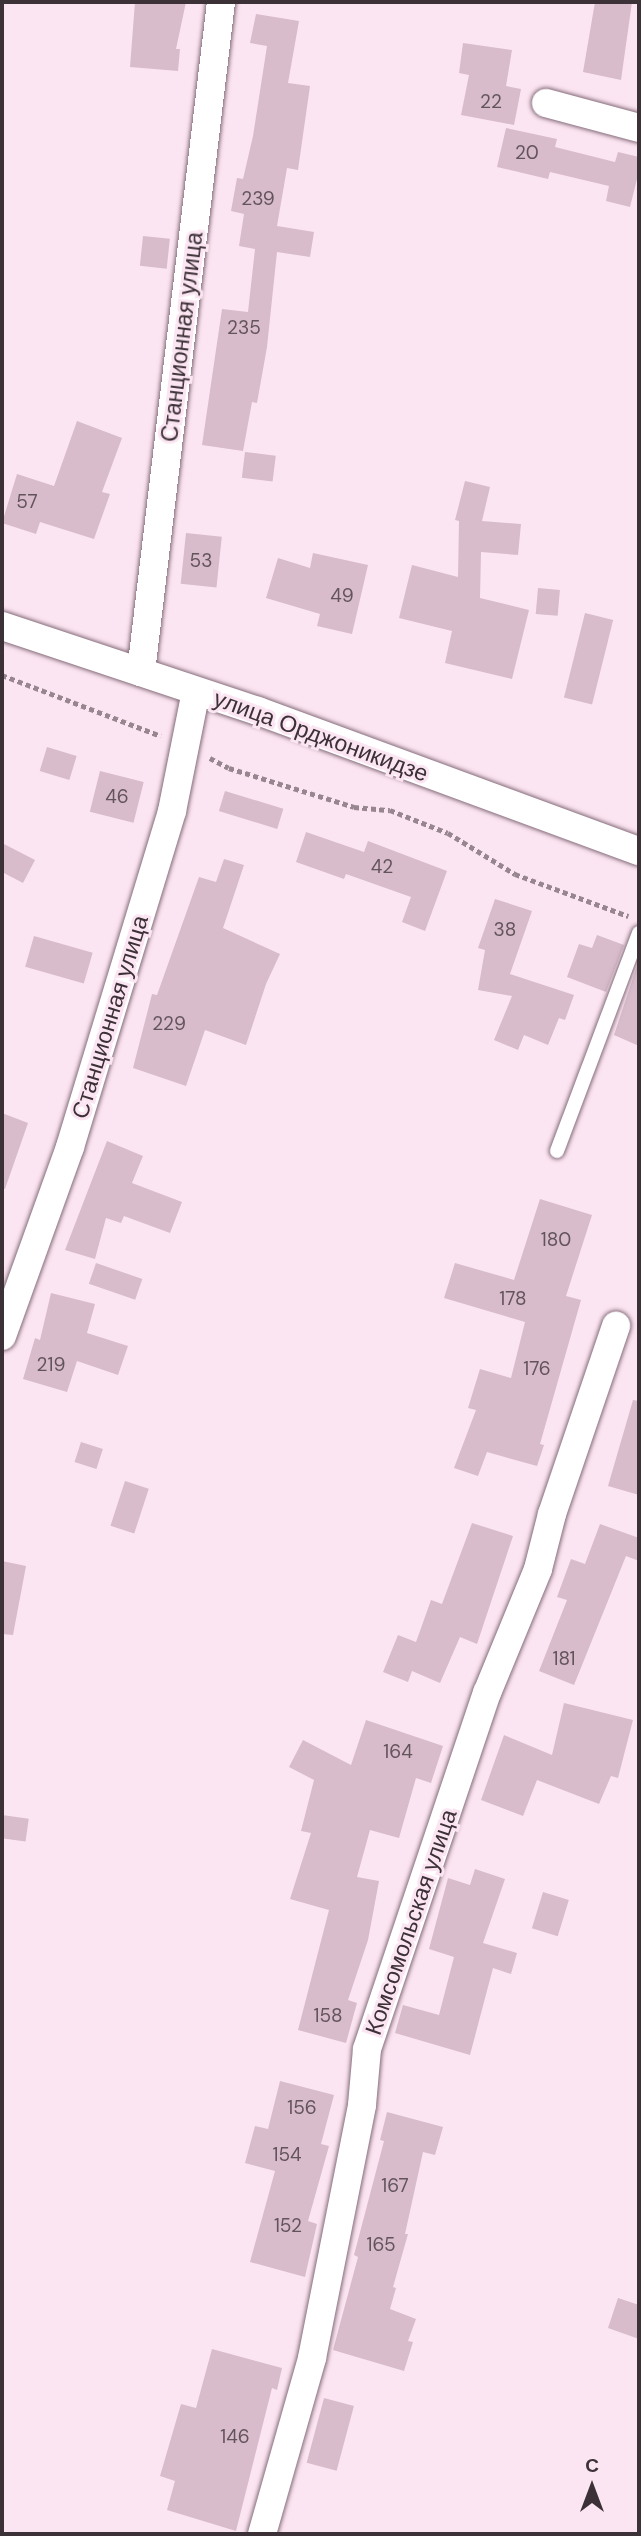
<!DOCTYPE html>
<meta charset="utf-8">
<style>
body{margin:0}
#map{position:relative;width:641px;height:2536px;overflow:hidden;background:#fce5f2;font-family:"DM Sans",sans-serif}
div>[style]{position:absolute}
.building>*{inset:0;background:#d8bccb;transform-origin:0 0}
.path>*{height:4.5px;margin-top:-2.25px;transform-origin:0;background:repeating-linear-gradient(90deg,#978690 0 5px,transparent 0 8.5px)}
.roads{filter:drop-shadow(0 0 2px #856c7a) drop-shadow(0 0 2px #856c7a)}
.service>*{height:14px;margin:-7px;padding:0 7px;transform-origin:7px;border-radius:7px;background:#fff}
.minor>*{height:28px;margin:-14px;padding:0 14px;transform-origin:14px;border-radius:14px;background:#fff}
span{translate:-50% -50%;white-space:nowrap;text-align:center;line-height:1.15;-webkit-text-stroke:6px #fce5f2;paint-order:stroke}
.number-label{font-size:19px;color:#63545c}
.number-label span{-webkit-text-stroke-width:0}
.street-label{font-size:23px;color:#3c3137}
.frame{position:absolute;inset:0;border:4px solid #3c3137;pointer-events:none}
.north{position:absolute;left:557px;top:2452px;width:70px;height:70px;-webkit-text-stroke:5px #fce5f2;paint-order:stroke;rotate:0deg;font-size:19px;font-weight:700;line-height:28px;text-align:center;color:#3c3137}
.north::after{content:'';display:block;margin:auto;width:24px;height:32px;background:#3c3137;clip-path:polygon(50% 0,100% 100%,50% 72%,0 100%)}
</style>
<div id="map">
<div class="building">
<i style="clip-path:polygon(135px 2px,186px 2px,176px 49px,180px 49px,178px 71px,130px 67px)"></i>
<i style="clip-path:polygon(595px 2px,632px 2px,621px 80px,583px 72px)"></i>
<i style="clip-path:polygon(256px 14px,299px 21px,288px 83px,310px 86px,298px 170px,287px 168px,277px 226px,314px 232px,310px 257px,277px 252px,267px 347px,257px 403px,252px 402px,243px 451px,202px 445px,222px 309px,248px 312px,255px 249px,239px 246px,244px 214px,231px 211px,237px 178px,243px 179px,253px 136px,267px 46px,250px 43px)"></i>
<i style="clip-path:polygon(463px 43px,512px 50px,506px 86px,521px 89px,514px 125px,461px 115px,469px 75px,459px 73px)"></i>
<i style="clip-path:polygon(506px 128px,557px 139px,555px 147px,615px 162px,618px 152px,639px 157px,639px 171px,630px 207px,606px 201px,609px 186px,550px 172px,548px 179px,497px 167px)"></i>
<i style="left:143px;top:236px;width:27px;height:30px;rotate:6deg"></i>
<i style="clip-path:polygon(77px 421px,122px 438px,102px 492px,110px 494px,94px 539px,40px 522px,36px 534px,2px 523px,17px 474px,54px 486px)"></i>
<i style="left:245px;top:452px;width:31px;height:26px;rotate:7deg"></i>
<i style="clip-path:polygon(465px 481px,490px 487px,482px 521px,521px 524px,518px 555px,481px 552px,480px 598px,529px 610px,512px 679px,445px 663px,452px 631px,399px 618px,412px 565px,458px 577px,459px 521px,455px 520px)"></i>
<i style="left:186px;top:533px;width:36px;height:51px;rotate:6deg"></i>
<i style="clip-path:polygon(313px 553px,368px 565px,352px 634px,317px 626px,320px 614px,266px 598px,278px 558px,310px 568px)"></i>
<i style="left:538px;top:588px;width:22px;height:26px;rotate:5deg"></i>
<i style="left:585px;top:613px;width:29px;height:87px;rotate:14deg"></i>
<i style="left:47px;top:747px;width:31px;height:25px;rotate:17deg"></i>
<i style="left:100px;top:771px;width:45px;height:42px;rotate:14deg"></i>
<i style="left:225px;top:791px;width:61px;height:21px;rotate:17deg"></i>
<i style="clip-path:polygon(306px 832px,364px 852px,368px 841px,447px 871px,425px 931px,402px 922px,411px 897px,346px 874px,344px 879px,296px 862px)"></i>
<i style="clip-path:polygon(2px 843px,35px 860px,23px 883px,2px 872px)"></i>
<i style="clip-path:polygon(224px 859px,244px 865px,223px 928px,280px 954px,266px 984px,246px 1045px,205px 1030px,186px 1086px,133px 1068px,152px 994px,157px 995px,199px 877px,216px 882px)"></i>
<i style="clip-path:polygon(495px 899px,532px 911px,510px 974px,574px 995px,565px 1020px,559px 1018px,548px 1045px,524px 1035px,518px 1050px,494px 1040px,512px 996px,478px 990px,485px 950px,478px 948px)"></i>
<i style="clip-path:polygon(597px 935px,624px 945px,606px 992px,567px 977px,579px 944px,592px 948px)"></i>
<i style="left:34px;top:936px;width:61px;height:32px;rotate:16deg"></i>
<i style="clip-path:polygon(639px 960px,639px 1046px,614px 1035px)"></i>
<i style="clip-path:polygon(2px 1113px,28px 1123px,5px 1189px,2px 1188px)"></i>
<i style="clip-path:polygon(107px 1141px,143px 1156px,132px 1183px,182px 1202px,170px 1233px,124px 1216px,121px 1223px,106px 1218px,95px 1259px,65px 1250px)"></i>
<i style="clip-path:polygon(540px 1199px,592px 1215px,566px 1296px,581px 1300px,540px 1444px,544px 1445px,537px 1466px,487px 1452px,478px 1476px,454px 1468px,476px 1410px,468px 1408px,480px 1369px,511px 1378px,525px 1322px,444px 1298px,455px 1263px,514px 1280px)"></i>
<i style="left:96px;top:1263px;width:49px;height:22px;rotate:19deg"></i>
<i style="clip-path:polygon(51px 1293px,95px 1304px,87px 1333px,128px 1346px,118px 1375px,77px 1361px,67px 1392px,23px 1379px,35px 1338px,40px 1340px)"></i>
<i style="clip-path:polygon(633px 1400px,639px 1401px,639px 1495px,608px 1486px)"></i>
<i style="left:81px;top:1442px;width:23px;height:21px;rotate:18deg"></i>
<i style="left:125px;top:1481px;width:25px;height:47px;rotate:18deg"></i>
<i style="clip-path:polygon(472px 1523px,513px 1536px,477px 1644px,460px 1637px,440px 1683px,412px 1671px,408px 1682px,383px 1672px,398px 1635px,416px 1642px,431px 1600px,442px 1604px)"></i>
<i style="clip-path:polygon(600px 1524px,639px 1538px,639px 1561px,626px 1556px,574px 1685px,539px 1671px,567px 1600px,557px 1597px,571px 1559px,585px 1564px)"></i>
<i style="clip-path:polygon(2px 1561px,26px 1566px,13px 1635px,2px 1634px)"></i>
<i style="clip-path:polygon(564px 1703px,633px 1720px,618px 1778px,611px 1776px,599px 1804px,537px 1780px,523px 1816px,481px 1800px,504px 1735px,552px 1755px)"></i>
<i style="clip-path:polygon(366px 1720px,443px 1746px,431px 1783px,416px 1778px,399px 1838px,370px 1830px,357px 1877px,379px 1881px,368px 1940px,348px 2000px,357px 2003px,346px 2043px,298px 2030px,329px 1910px,290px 1899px,311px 1833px,301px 1831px,314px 1780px,289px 1767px,303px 1740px,351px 1765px)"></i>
<i style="left:2px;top:1815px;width:27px;height:23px;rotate:8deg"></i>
<i style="clip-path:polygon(475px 1869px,505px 1879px,483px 1943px,517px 1953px,511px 1974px,493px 1968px,470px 2055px,395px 2033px,403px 2005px,439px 2015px,454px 1957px,429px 1949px,448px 1878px,470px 1885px)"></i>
<i style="left:543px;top:1892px;width:27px;height:38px;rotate:17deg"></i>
<i style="clip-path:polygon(280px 2081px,334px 2095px,321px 2144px,329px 2146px,308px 2221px,317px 2224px,305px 2277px,250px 2262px,275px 2171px,245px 2163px,255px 2126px,268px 2129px)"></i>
<i style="clip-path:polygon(387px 2112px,443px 2127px,435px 2155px,423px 2152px,405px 2234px,408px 2234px,393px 2287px,396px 2288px,390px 2309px,416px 2319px,408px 2341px,413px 2342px,404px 2371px,333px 2350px,358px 2257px,354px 2255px,384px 2141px,380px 2140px)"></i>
<i style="clip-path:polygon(618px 2298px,639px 2305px,639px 2339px,608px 2328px)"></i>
<i style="clip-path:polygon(212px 2349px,282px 2368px,277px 2390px,272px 2388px,236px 2531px,167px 2510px,175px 2481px,160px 2476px,181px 2404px,196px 2408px)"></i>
<i style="left:324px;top:2398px;width:31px;height:67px;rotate:15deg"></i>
</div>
<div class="path">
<i style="left:2px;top:675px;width:170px;rotate:21deg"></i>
<i style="left:210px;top:758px;width:21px;rotate:28deg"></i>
<i style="left:229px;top:768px;width:131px;rotate:17.3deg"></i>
<i style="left:354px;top:807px;width:36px;rotate:5deg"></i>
<i style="left:390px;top:810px;width:62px;rotate:21.6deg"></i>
<i style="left:448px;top:833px;width:79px;rotate:31.5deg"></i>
<i style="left:515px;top:874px;width:121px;rotate:20.4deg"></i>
</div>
<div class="roads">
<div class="service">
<i style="left:557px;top:1151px;width:233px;rotate:-69.4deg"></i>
</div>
<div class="minor">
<i style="left:546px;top:103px;width:96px;rotate:15deg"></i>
<i style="left:2px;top:626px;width:270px;rotate:18.4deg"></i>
<i style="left:258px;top:711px;width:406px;rotate:20.2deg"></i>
<i style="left:141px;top:672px;width:675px;rotate:-83.19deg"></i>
<i style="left:2px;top:1336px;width:201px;rotate:-70.2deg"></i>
<i style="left:70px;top:1147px;width:351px;rotate:-73.1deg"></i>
<i style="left:172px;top:811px;width:122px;rotate:-78.7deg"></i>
<i style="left:262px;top:2534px;width:183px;rotate:-74.1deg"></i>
<i style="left:312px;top:2358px;width:258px;rotate:-78.8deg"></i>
<i style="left:362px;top:2105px;width:56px;rotate:-84.9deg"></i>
<i style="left:367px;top:2049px;width:376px;rotate:-71.4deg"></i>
<i style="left:487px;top:1693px;width:134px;rotate:-67.6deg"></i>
<i style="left:538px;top:1569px;width:57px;rotate:-75.7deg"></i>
<i style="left:552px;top:1514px;width:199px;rotate:-71.2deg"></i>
</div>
</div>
<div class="number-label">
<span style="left:491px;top:102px">22</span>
<span style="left:527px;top:153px">20</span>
<span style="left:258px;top:199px">239</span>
<span style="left:244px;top:328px">235</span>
<span style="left:27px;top:502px">57</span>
<span style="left:201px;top:561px">53</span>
<span style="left:342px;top:596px">49</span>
<span style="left:117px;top:797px">46</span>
<span style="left:382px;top:867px">42</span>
<span style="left:505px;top:930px">38</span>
<span style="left:169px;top:1024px">229</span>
<span style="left:556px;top:1240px">180</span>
<span style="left:513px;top:1299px">178</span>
<span style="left:51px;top:1365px">219</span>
<span style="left:537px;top:1369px">176</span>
<span style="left:564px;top:1659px">181</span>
<span style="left:398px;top:1752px">164</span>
<span style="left:328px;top:2016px">158</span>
<span style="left:302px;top:2108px">156</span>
<span style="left:287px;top:2155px">154</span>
<span style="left:395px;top:2186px">167</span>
<span style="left:288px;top:2226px">152</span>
<span style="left:381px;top:2245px">165</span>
<span style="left:235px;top:2437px">146</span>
</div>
<div class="street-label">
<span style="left:182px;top:337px;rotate:-83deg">Станционная улица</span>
<span style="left:321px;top:736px;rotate:20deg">улица Орджоникидзе</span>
<span style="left:110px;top:1017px;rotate:-73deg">Станционная улица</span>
<span style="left:411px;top:1922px;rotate:-71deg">Комсомольская улица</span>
</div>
<div class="frame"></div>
<div class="north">С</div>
</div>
